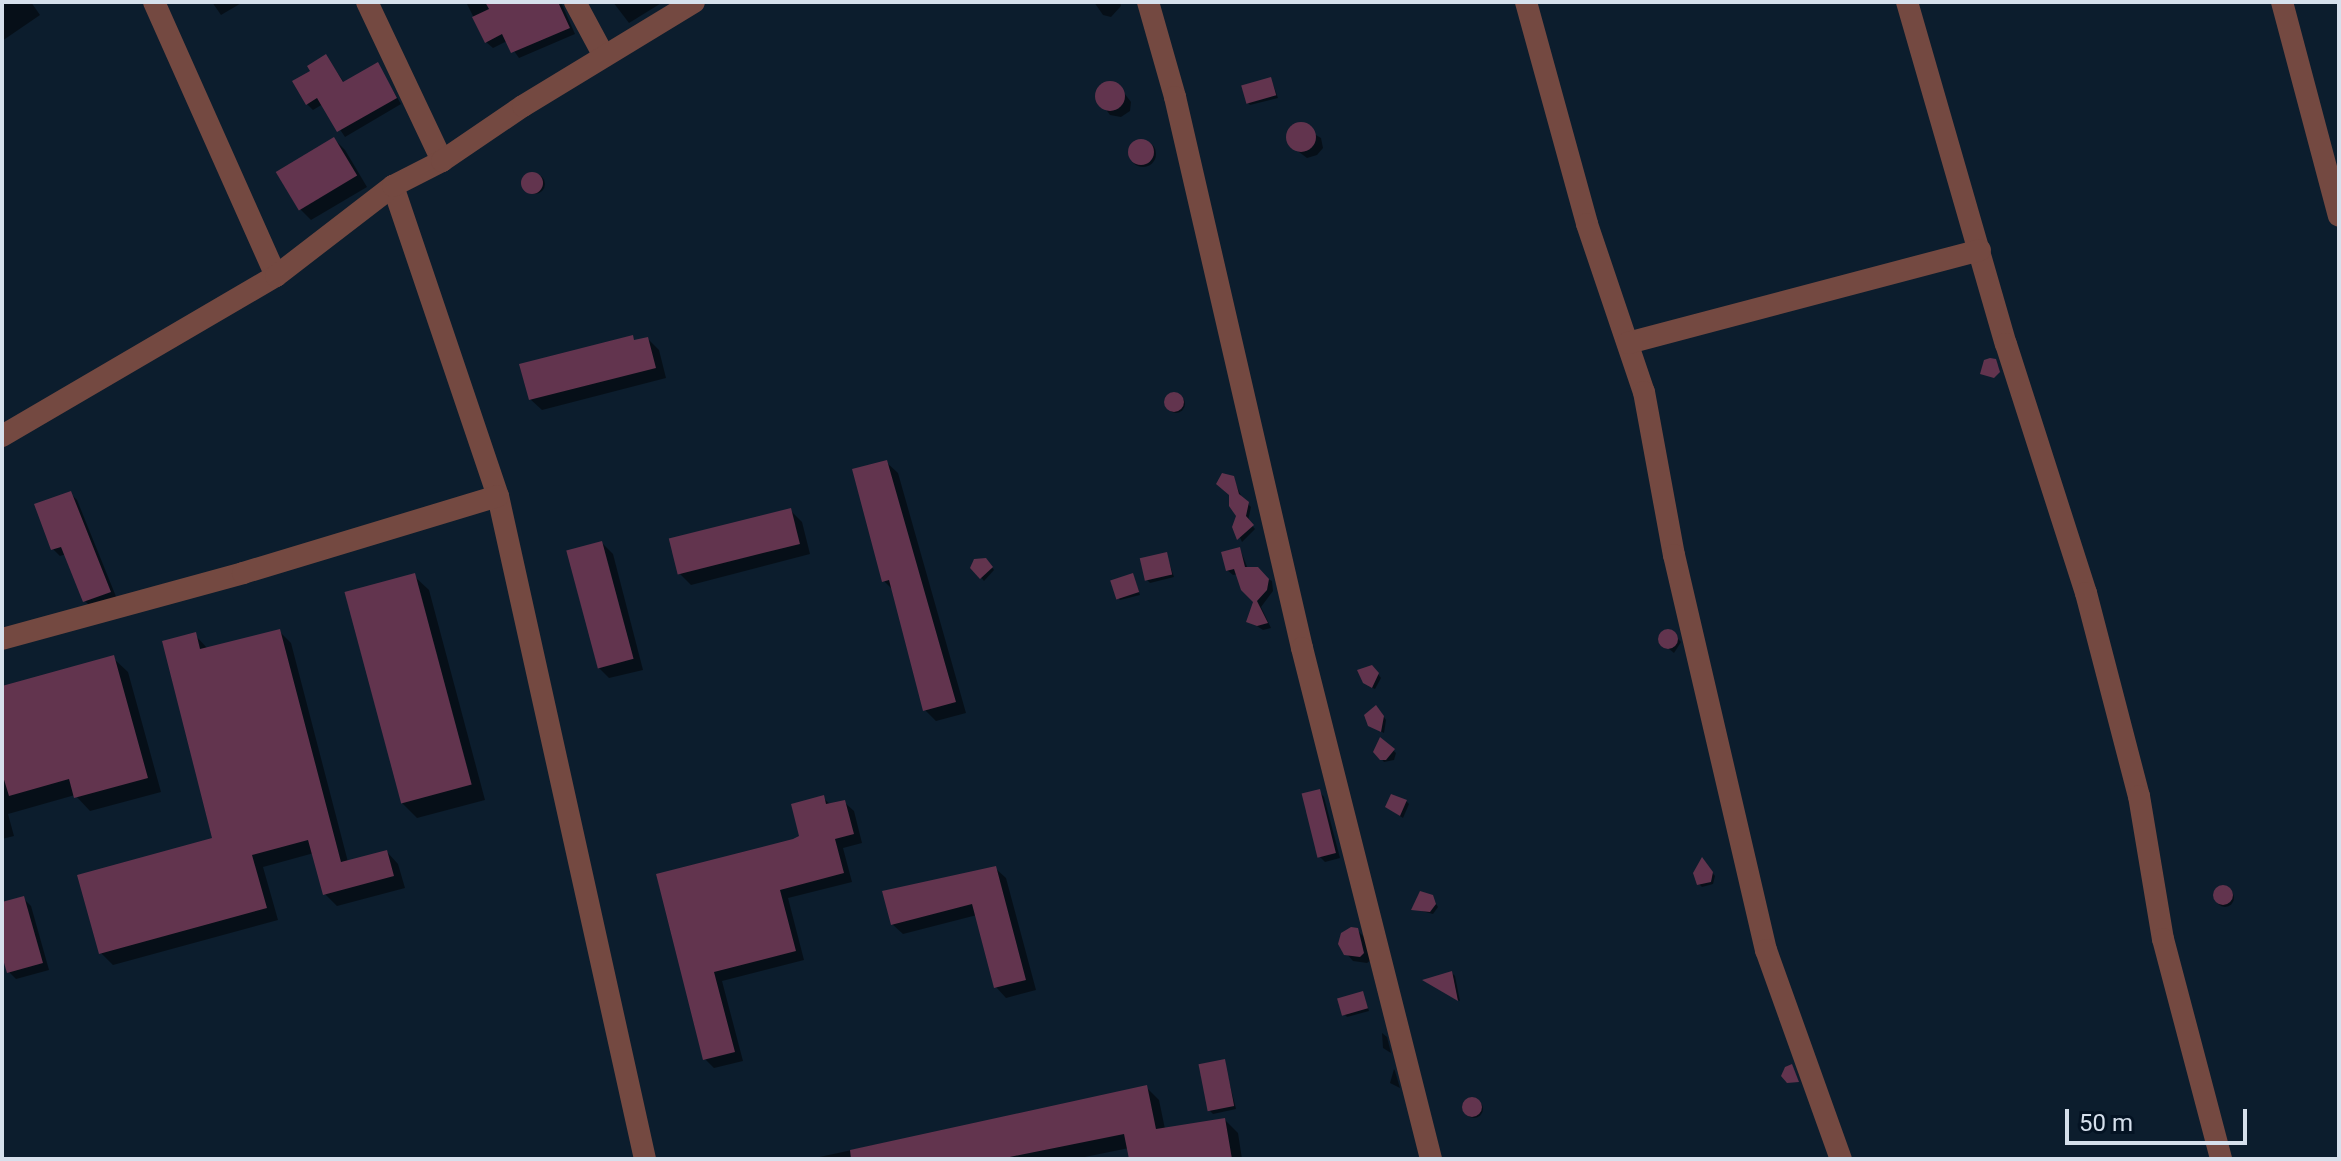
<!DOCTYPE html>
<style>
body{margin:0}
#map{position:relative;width:2341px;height:1161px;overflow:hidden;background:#0c1d2d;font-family:Roboto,sans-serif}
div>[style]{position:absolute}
.shadow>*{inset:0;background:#0007}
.round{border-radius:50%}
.building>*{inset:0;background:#62344e;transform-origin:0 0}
.minor>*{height:22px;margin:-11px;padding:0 11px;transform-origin:11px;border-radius:11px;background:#744941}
span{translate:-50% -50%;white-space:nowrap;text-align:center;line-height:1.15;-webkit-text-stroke:6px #041323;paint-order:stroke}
.frame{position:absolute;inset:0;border:4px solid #d6e0ec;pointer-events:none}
.scale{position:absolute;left:2065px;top:1109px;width:182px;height:36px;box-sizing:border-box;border:4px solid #d6e0ec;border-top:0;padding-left:10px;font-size:24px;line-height:28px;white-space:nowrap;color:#d6e0ec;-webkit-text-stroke:6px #041323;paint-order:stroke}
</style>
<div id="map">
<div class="shadow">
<i style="clip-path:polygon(2px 2px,31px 2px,40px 15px,2px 41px)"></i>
<i style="clip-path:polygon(212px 2px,243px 2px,221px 15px)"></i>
<i style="clip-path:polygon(466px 2px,561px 2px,575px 34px,519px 58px,507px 41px,493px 48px,486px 42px)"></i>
<i style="clip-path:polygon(613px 2px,663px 2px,629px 23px)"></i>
<i style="clip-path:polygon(1094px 2px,1120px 2px,1121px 6px,1111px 17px,1103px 15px)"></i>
<i style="clip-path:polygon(326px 56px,345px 84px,378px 65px,401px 104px,345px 137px,323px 104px,313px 110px,307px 104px,312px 72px)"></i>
<i style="clip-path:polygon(1271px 79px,1278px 98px,1250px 105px,1247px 102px)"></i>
<i style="clip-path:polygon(1108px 83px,1118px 85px,1131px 102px,1130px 111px,1121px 117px,1110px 115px,1097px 97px,1100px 88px)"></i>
<i style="clip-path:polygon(1297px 124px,1321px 138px,1323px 148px,1317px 155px,1307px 158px,1291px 146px,1289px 133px)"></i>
<i style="clip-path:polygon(334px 139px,345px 150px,367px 187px,311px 220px,300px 209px)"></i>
<i class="round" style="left:1130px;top:141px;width:26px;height:26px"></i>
<i class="round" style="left:525px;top:174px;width:20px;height:20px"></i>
<i style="clip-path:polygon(632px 338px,636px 342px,648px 339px,659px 350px,666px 378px,542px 410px,530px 399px)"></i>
<i class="round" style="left:1167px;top:395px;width:18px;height:18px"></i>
<i style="clip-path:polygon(886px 462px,898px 473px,966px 713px,936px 721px,925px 710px,894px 591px,884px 581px)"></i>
<i style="clip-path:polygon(1233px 478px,1242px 498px,1251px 507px,1248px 521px,1255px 529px,1242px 542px,1235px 527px,1238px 516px,1231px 495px)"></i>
<i style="clip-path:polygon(70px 493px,77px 500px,117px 599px,92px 608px,85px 601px,66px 554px,60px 556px,53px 549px)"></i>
<i style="clip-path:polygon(791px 511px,802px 522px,810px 554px,691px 585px,680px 574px)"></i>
<i style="clip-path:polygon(602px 543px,613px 554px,643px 670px,609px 678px,598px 667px)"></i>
<i style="clip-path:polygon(1240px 549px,1248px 569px,1272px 581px,1273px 591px,1261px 607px,1271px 628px,1263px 630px,1249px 621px,1255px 601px,1238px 574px,1233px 575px,1227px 570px)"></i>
<i style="clip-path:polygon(1166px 554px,1174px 577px,1150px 583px,1147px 580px)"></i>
<i style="clip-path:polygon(989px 563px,994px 570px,984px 581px,973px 568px)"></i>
<i style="clip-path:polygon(1133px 575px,1140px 595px,1120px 600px,1117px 597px)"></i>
<i style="clip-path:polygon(414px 576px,429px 590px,485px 800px,417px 818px,402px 803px)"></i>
<i style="clip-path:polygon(279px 631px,291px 643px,348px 862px,387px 852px,398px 864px,405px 888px,337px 906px,325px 894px,314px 853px,263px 867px,278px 920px,113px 965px,101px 953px,214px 840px,195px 635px,208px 649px)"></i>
<i style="clip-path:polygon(1665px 631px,1672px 632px,1681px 642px,1674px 653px,1662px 643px)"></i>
<i style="clip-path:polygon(113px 658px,128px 672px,161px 792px,90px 811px,75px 795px,8px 814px,14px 836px,2px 839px,2px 690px)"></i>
<i style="clip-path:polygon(1375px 670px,1381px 678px,1375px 689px,1368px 686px)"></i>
<i style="clip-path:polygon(1379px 710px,1386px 720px,1384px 733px,1374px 728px)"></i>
<i style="clip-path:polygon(1381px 740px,1396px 753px,1394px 760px,1384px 762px,1376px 752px)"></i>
<i style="clip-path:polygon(1319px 791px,1324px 797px,1340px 858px,1325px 862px,1320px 857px)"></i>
<i style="clip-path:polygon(823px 798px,831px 805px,844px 802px,854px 811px,862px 843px,843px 848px,852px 882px,788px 898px,804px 960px,722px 981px,743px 1061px,714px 1068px,705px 1059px,658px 876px,794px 841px,801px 837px)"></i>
<i style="clip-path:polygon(1406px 801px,1409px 804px,1403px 818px,1387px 807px)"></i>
<i style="clip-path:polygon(1702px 860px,1715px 876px,1713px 884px,1702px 887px,1699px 884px)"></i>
<i style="clip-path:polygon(995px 868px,1006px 878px,1036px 990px,1006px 998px,996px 987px,977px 915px,903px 934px,892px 924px)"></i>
<i class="round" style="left:2216px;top:889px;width:18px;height:18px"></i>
<i style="clip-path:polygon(1432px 897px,1438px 907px,1433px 914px,1414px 909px)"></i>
<i style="clip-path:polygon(23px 898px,31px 906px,49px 970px,16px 979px,9px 972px,2px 949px,2px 904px)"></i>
<i style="clip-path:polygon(1357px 930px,1365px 938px,1371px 960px,1367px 963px,1353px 961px,1346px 953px)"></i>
<i style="clip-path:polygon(1452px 973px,1455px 976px,1460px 1001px,1428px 983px)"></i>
<i style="clip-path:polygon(1362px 993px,1369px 1011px,1347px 1017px,1344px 1014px)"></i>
<i style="clip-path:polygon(1382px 1033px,1387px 1037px,1391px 1053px,1383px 1048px)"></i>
<i style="clip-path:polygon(1224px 1061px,1236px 1109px,1213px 1114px,1210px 1111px)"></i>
<i style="clip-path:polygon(1394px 1069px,1395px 1071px,1400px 1088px,1390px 1083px)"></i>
<i style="clip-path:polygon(1146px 1087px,1159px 1100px,1165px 1129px,1225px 1120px,1238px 1133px,1242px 1159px,1131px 1159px,1129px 1148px,1075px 1159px,810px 1159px)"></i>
<i class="round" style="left:1465px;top:1100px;width:18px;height:18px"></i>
</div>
<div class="building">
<i style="clip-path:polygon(485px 2px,558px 2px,570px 28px,511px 53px,502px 34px,485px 43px,472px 17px,489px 9px)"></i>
<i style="clip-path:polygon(326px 54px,343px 82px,378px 62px,397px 98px,337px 132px,317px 98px,306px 105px,292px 81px,310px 71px,307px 66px)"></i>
<i style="left:1271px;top:77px;width:19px;height:31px;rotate:74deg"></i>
<i class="round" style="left:1095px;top:81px;width:30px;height:30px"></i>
<i class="round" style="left:1286px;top:122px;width:30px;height:30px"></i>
<i style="left:334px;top:137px;width:45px;height:68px;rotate:59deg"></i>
<i class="round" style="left:1128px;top:139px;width:26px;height:26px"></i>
<i class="round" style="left:521px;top:172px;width:22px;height:22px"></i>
<i style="clip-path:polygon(633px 335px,634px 340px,648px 337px,656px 368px,529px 400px,519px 364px)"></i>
<i style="clip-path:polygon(1990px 358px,1996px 359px,2000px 372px,1994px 378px,1980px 374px,1984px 360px)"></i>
<i class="round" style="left:1164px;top:392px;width:20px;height:20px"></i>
<i style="clip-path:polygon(887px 460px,956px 702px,923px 711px,889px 580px,882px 582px,852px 469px)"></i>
<i style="clip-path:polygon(1222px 473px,1234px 476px,1239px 494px,1249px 502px,1246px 516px,1254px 525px,1237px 540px,1232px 527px,1236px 516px,1229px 506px,1229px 495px,1216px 484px)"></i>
<i style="clip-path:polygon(71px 491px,111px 592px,83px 602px,61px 547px,51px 550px,34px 504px)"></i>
<i style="left:791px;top:508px;width:37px;height:126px;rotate:76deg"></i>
<i style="left:602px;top:541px;width:122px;height:37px;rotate:75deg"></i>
<i style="clip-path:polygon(1240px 547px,1245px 567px,1242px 567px,1258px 567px,1269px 579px,1267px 590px,1257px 601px,1268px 623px,1257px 626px,1246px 622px,1253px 602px,1241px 590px,1234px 569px,1226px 571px,1221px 552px)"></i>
<i style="left:1167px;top:552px;width:23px;height:28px;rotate:77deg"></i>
<i style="clip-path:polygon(986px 558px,993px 567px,980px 579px,970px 568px,974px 559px)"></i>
<i style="left:415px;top:573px;width:219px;height:73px;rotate:75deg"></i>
<i style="left:1133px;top:573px;width:20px;height:24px;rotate:72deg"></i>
<i style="clip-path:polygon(280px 629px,341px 862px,387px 850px,394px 876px,323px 895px,308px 840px,252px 855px,267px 908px,99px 954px,77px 875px,212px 838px,162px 641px,196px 632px,200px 649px)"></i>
<i class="round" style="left:1658px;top:629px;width:20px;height:20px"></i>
<i style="clip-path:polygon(114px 655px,148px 778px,74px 798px,69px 779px,9px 796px,2px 773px,2px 686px)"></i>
<i style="clip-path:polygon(1372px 665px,1379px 673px,1372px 688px,1363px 683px,1357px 670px)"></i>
<i style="clip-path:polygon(1376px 705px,1384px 716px,1381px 732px,1368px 726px,1364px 715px)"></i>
<i style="clip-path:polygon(1380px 737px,1395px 749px,1386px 760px,1380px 760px,1373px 752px)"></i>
<i style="left:1320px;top:789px;width:66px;height:19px;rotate:76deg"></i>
<i style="clip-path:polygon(1391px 794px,1407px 800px,1400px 816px,1385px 807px)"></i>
<i style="clip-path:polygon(824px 795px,826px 804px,845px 800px,854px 834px,835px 839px,844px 873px,780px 890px,796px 951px,714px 972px,735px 1052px,703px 1060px,656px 874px,793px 839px,799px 836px,791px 804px)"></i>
<i style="clip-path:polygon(1702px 857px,1713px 872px,1711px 882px,1697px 885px,1693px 873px)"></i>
<i style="clip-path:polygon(996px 866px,1026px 980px,994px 988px,972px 904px,891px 925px,882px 891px)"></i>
<i class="round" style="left:2213px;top:885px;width:20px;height:20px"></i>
<i style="clip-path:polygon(1420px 891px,1433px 895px,1436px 904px,1430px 912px,1411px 910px)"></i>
<i style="clip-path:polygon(24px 896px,43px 963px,7px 973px,2px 956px,2px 902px)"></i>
<i style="clip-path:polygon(1351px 927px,1358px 928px,1364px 953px,1360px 957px,1344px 955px,1338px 944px,1341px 933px)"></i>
<i style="clip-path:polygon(1452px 971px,1458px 1001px,1422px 980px)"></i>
<i style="left:1363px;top:991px;width:18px;height:27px;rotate:74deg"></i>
<i style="left:1225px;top:1059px;width:48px;height:27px;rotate:79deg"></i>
<i style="clip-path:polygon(1792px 1064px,1799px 1082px,1787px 1083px,1781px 1076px,1785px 1067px)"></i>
<i style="clip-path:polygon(1147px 1085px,1156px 1129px,1225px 1118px,1232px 1159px,1129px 1159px,1124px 1134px,1000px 1159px,851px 1159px,850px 1150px)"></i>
<i class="round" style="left:1462px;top:1097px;width:20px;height:20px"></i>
</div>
<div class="minor">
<i style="left:154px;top:2px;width:300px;rotate:66deg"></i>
<i style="left:367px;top:2px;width:176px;rotate:64.7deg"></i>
<i style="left:575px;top:2px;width:61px;rotate:61.8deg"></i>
<i style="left:1148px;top:2px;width:99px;rotate:74.1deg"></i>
<i style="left:1175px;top:97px;width:565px;rotate:77.02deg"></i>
<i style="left:1302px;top:648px;width:527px;rotate:75.83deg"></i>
<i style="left:1526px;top:2px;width:230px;rotate:74.6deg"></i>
<i style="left:1587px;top:224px;width:177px;rotate:71.3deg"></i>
<i style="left:1644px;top:392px;width:166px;rotate:79.6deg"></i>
<i style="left:1674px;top:555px;width:406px;rotate:76.9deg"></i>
<i style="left:1766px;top:950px;width:222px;rotate:70.3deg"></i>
<i style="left:1907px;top:2px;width:356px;rotate:73.9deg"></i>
<i style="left:2006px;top:344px;width:262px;rotate:72.2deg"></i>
<i style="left:2086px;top:593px;width:210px;rotate:75.4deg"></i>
<i style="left:2139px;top:796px;width:145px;rotate:80.5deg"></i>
<i style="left:2163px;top:939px;width:228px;rotate:75.2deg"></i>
<i style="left:2282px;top:2px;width:221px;rotate:75.1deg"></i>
<i style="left:393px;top:186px;width:327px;rotate:71.3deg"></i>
<i style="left:498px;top:496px;width:679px;rotate:77.5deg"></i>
<i style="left:1628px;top:343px;width:364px;rotate:-14.8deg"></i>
<i style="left:2px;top:436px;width:317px;rotate:-30.3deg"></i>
<i style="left:276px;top:276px;width:148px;rotate:-37.6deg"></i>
<i style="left:393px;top:186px;width:55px;rotate:-27deg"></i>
<i style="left:442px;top:161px;width:98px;rotate:-34.2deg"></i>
<i style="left:523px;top:106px;width:200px;rotate:-31.3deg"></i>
<i style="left:2px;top:639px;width:250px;rotate:-15.3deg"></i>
<i style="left:243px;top:573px;width:266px;rotate:-16.8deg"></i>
</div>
<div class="frame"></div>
<div class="scale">50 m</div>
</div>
